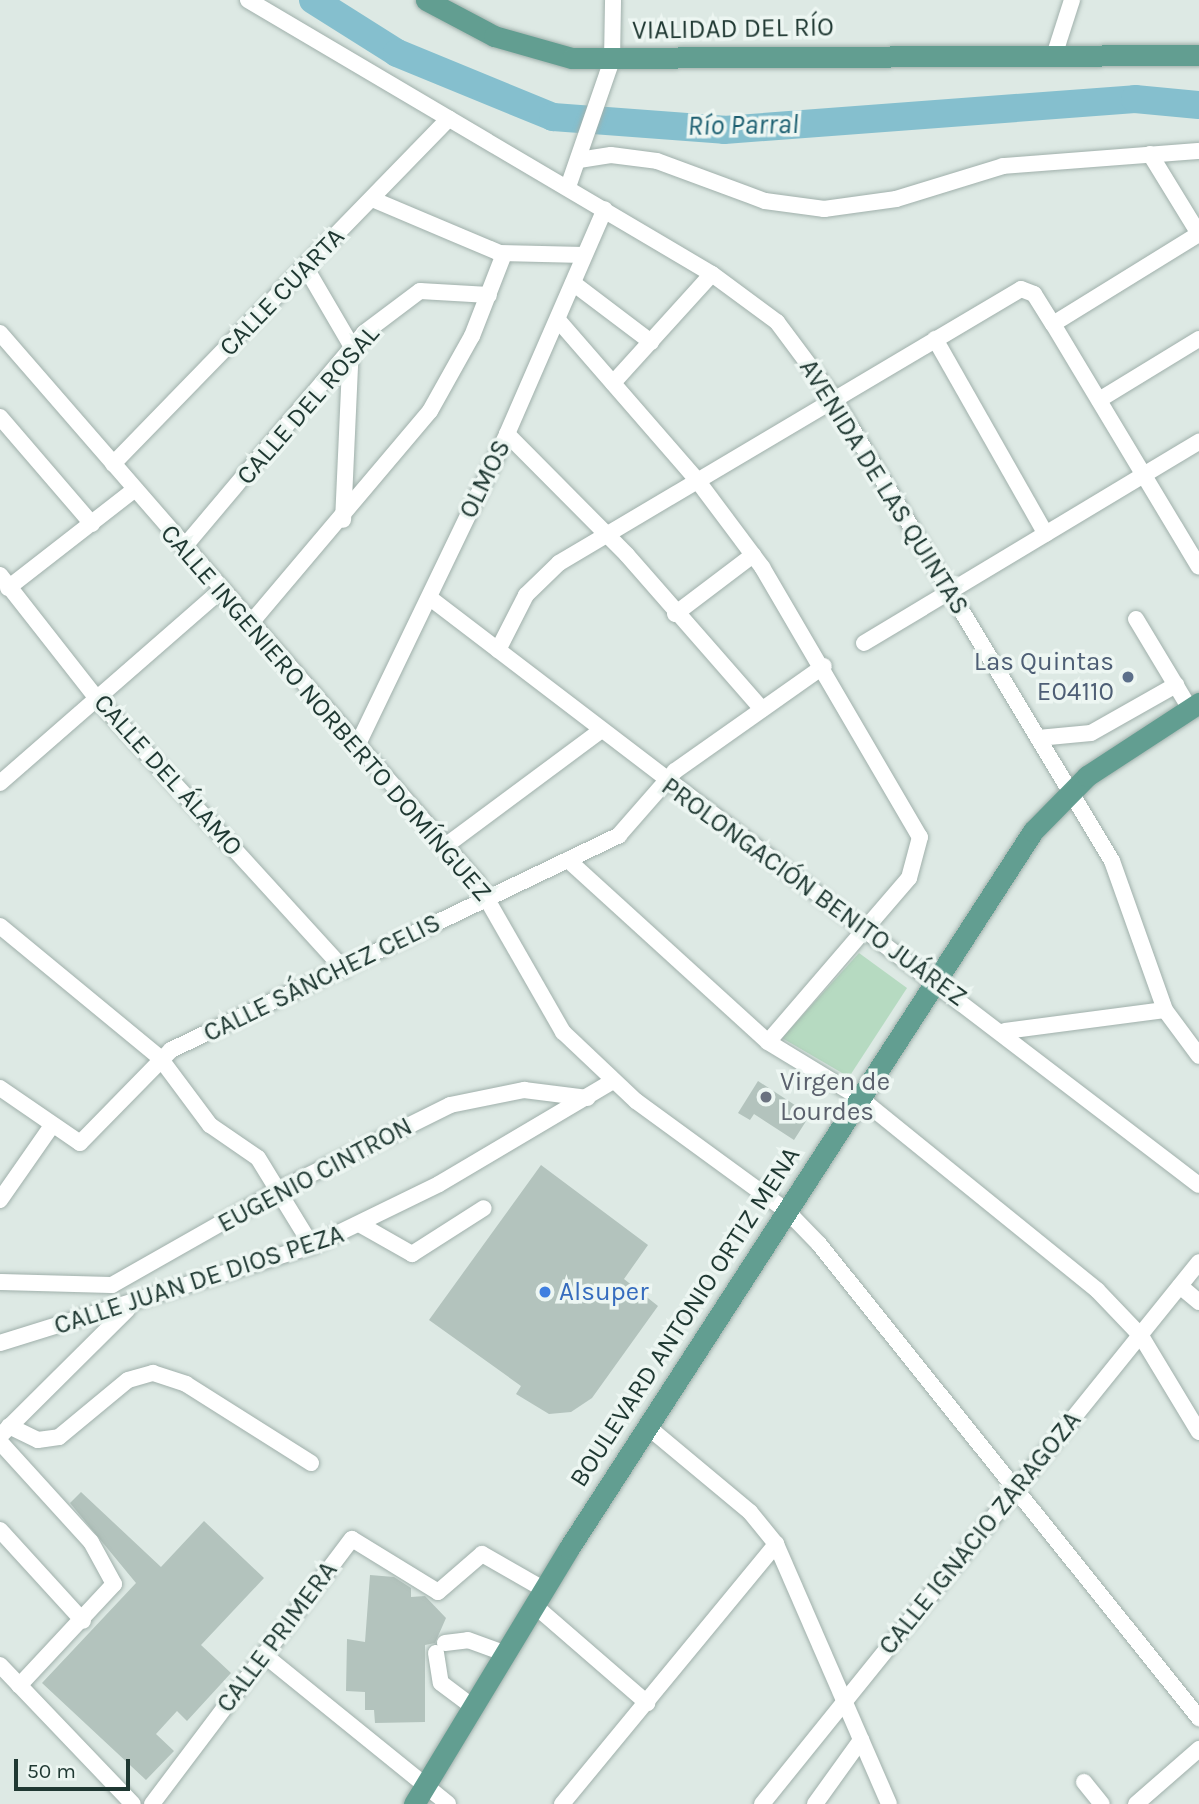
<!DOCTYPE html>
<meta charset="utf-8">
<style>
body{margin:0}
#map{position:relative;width:1199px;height:1804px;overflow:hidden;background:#dde9e4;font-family:Karla,sans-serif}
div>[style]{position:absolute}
.green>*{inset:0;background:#b6dac1}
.river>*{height:28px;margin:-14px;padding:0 14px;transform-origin:14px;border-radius:14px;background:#85bfce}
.building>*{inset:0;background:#b3c3bd}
.roads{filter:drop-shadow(0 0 2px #a0b0ab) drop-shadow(0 0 2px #a0b0ab)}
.minor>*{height:16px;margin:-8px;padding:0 8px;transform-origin:8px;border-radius:8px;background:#fff}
.major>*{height:21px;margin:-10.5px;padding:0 10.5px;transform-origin:10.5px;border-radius:10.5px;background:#629e91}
.dots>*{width:19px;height:19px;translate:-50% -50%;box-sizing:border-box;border:4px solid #edf6f2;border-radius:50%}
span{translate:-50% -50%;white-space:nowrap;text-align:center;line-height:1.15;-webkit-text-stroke:7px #edf6f2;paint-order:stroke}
.street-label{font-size:26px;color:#1f3832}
.service-label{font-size:26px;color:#4e5e75}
.right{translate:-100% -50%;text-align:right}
.worship-label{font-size:26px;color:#5b616d}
.left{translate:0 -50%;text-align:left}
.shop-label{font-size:26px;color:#366cbe}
.water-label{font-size:28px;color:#1c5f71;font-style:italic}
.scale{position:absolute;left:14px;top:1759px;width:116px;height:32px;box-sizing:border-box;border:4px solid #1f3832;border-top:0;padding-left:9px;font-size:21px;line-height:24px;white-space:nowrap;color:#1f3832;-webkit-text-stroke:5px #edf6f2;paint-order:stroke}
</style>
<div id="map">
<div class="green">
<i style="clip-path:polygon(859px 953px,907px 988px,849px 1077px,782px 1038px)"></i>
</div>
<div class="river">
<i style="left:313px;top:0;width:99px;rotate:32.2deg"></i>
<i style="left:397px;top:53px;width:169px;rotate:22.3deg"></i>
<i style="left:553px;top:117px;width:171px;rotate:4.3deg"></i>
<i style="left:724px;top:130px;width:412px;rotate:-4.3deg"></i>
<i style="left:1135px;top:99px;width:64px;rotate:5.4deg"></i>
</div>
<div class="building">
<i style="clip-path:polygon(758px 1081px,810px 1115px,794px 1140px,754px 1114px,750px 1120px,738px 1113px)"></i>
<i style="clip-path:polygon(541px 1165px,648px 1245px,624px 1279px,658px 1306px,592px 1398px,571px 1412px,549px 1414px,516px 1394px,521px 1386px,429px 1320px)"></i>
<i style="clip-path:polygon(81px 1492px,161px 1567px,204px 1521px,264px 1578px,201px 1645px,231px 1673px,187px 1721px,177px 1711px,156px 1734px,174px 1751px,146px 1780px,42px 1683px,136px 1583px,70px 1503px)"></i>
<i style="clip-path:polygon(370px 1575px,394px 1577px,411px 1588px,411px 1597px,425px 1596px,446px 1618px,435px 1643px,425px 1645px,425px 1722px,375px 1723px,374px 1710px,365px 1710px,365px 1692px,346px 1691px,347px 1639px,365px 1642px)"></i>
</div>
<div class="roads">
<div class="minor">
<i style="left:248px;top:0;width:539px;rotate:30.56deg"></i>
<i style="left:712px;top:274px;width:81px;rotate:36.4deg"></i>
<i style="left:777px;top:322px;width:94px;rotate:53.3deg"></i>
<i style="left:833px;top:397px;width:541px;rotate:58.98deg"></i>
<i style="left:1112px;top:861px;width:158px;rotate:70.4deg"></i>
<i style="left:1165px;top:1010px;width:57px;rotate:53.5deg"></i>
<i style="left:1054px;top:56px;width:59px;rotate:-72.2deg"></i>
<i style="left:1150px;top:154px;width:94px;rotate:58.5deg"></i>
<i style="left:579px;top:160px;width:32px;rotate:-9deg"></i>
<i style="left:611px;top:155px;width:46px;rotate:7.4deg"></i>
<i style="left:657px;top:161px;width:115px;rotate:20.3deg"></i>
<i style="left:765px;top:201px;width:60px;rotate:7.7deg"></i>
<i style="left:824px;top:209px;width:73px;rotate:-7.9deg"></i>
<i style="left:896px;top:199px;width:112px;rotate:-17.1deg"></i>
<i style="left:1003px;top:166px;width:197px;rotate:-4.4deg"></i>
<i style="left:568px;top:187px;width:134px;rotate:-70.9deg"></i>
<i style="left:612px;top:60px;width:60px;rotate:-89deg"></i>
<i style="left:372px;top:199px;width:139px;rotate:22.9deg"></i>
<i style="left:500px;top:253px;width:84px;rotate:1.4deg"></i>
<i style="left:306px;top:268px;width:89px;rotate:59.7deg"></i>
<i style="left:351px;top:345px;width:175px;rotate:92.6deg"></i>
<i style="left:573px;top:283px;width:98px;rotate:37.1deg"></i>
<i style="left:558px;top:320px;width:212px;rotate:49deg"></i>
<i style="left:697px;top:480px;width:109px;rotate:53.2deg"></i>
<i style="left:762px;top:567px;width:313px;rotate:59.7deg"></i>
<i style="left:920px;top:837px;width:42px;rotate:105deg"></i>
<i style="left:909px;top:878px;width:216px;rotate:130.7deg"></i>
<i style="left:1053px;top:324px;width:172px;rotate:-31.7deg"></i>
<i style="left:0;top:333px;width:727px;rotate:49.01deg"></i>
<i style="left:477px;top:882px;width:173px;rotate:60.2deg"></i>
<i style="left:563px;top:1032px;width:100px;rotate:43.4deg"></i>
<i style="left:636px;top:1101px;width:187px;rotate:36.1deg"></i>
<i style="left:787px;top:1211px;width:46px;rotate:45.9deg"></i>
<i style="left:819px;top:1244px;width:608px;rotate:51.28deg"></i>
<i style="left:935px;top:339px;width:224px;rotate:60.4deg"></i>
<i style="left:613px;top:383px;width:147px;rotate:-47.8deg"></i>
<i style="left:1099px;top:400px;width:117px;rotate:-31.4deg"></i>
<i style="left:0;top:417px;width:141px;rotate:49.3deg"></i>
<i style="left:507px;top:434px;width:170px;rotate:45.2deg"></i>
<i style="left:627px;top:555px;width:205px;rotate:48.8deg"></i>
<i style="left:113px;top:464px;width:482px;rotate:-45.8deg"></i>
<i style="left:184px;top:547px;width:280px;rotate:-49.9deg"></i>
<i style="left:364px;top:333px;width:70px;rotate:-36.9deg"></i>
<i style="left:420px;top:291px;width:69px;rotate:3.3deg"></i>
<i style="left:0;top:575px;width:159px;rotate:51.9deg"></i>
<i style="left:98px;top:700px;width:365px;rotate:47.6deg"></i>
<i style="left:8px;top:588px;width:160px;rotate:-37.9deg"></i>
<i style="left:430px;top:598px;width:967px;rotate:37.36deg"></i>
<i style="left:675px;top:614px;width:98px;rotate:-37.1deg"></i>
<i style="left:1136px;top:619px;width:105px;rotate:59deg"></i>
<i style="left:250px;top:624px;width:279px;rotate:-49.8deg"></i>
<i style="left:430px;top:411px;width:86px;rotate:-60.8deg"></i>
<i style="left:472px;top:336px;width:88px;rotate:-68.7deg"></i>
<i style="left:864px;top:643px;width:391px;rotate:-31deg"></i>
<i style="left:498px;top:650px;width:62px;rotate:-63deg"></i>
<i style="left:526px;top:595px;width:46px;rotate:-44.1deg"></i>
<i style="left:559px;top:563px;width:537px;rotate:-30.67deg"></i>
<i style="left:1021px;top:289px;width:14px;rotate:21deg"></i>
<i style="left:1034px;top:294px;width:36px;rotate:58deg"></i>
<i style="left:1053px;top:324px;width:283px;rotate:59deg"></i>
<i style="left:1038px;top:738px;width:53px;rotate:-5.4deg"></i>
<i style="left:1091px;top:733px;width:98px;rotate:-29.5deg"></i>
<i style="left:357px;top:746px;width:346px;rotate:-64.3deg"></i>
<i style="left:507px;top:434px;width:245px;rotate:-66.5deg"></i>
<i style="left:0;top:783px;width:293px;rotate:-41.1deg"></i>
<i style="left:444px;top:847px;width:193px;rotate:-36.6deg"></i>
<i style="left:568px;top:860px;width:270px;rotate:42.3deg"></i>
<i style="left:768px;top:1042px;width:108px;rotate:31.3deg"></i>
<i style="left:860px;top:1098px;width:305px;rotate:39deg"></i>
<i style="left:1097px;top:1290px;width:64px;rotate:46.3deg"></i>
<i style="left:1141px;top:1336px;width:112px;rotate:58.9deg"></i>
<i style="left:0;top:926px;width:207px;rotate:39.5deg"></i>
<i style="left:160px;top:1058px;width:84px;rotate:53.3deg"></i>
<i style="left:210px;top:1125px;width:58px;rotate:34.5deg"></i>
<i style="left:258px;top:1158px;width:103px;rotate:58.5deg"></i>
<i style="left:1005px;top:1031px;width:161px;rotate:-7.5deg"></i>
<i style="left:0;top:1088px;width:97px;rotate:34.5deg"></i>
<i style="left:80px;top:1143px;width:130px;rotate:-45.6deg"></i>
<i style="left:171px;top:1050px;width:497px;rotate:-25.6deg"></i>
<i style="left:619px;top:835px;width:85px;rotate:-48.8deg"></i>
<i style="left:675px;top:771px;width:182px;rotate:-35.2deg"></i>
<i style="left:0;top:1200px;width:89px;rotate:-55.1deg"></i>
<i style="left:361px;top:1225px;width:59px;rotate:29.6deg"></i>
<i style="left:412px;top:1254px;width:85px;rotate:-32.6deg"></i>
<i style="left:0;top:1282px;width:112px;rotate:1.5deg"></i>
<i style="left:112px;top:1285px;width:194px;rotate:-29.6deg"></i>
<i style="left:281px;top:1189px;width:189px;rotate:-26.4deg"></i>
<i style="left:450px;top:1105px;width:76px;rotate:-11.5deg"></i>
<i style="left:524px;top:1090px;width:64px;rotate:7.2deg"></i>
<i style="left:1180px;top:1286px;width:25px;rotate:40deg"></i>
<i style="left:0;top:1343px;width:327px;rotate:-17.3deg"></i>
<i style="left:312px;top:1246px;width:141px;rotate:-26deg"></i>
<i style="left:439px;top:1184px;width:202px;rotate:-30.6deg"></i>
<i style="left:9px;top:1426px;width:32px;rotate:26deg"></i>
<i style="left:38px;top:1440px;width:21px;rotate:-8deg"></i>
<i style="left:59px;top:1437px;width:89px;rotate:-39.6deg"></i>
<i style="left:128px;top:1380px;width:26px;rotate:-16deg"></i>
<i style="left:153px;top:1373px;width:35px;rotate:18deg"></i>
<i style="left:186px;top:1384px;width:148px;rotate:32.3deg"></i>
<i style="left:648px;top:1427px;width:133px;rotate:39.8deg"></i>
<i style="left:750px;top:1512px;width:41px;rotate:50.9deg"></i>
<i style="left:776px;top:1544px;width:283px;rotate:66.5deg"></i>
<i style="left:2px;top:1434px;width:177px;rotate:-44.8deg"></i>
<i style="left:0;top:1442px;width:135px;rotate:47.7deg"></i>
<i style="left:91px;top:1542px;width:48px;rotate:61.3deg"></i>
<i style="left:114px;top:1584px;width:139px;rotate:133deg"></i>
<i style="left:0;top:1530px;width:123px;rotate:47.6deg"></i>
<i style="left:534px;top:1605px;width:150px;rotate:40.9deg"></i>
<i style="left:445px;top:1643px;width:23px;rotate:-7deg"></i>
<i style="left:468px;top:1640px;width:38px;rotate:20deg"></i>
<i style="left:436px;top:1653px;width:30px;rotate:81deg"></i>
<i style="left:441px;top:1683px;width:39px;rotate:37deg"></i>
<i style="left:263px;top:1654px;width:238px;rotate:39deg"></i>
<i style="left:0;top:1665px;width:192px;rotate:46.3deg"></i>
<i style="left:1084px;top:1782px;width:28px;rotate:51deg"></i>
<i style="left:152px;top:1804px;width:332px;rotate:-53deg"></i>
<i style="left:352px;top:1539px;width:101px;rotate:31.6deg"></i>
<i style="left:438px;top:1592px;width:58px;rotate:-40.8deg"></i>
<i style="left:482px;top:1554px;width:70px;rotate:29.8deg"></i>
<i style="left:562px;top:1804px;width:337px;rotate:-50.5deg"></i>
<i style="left:762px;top:1804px;width:696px;rotate:-51.12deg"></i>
<i style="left:815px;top:1804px;width:79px;rotate:-54.3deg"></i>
<i style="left:1136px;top:1804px;width:84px;rotate:-41.1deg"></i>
</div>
<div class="major">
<i style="left:426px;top:0;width:77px;rotate:27.9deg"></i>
<i style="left:494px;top:36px;width:81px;rotate:15.8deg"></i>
<i style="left:572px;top:58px;width:627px;rotate:-0.27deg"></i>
<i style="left:414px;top:1804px;width:299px;rotate:-58.8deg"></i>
<i style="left:569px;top:1548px;width:854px;rotate:-57.09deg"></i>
<i style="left:1033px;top:831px;width:77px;rotate:-45.5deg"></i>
<i style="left:1087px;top:776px;width:134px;rotate:-33.1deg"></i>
</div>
</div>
<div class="dots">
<i style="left:1128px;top:677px;background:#5c6f8a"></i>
<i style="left:766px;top:1097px;background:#6b7280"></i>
<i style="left:545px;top:1292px;background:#3f7fe0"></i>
</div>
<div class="street-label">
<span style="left:733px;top:29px;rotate:-1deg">VIALIDAD DEL RÍO</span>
<span style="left:282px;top:292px;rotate:-46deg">CALLE CUARTA</span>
<span style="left:308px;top:405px;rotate:-49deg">CALLE DEL ROSAL</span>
<span style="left:485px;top:479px;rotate:-64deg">OLMOS</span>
<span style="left:884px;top:487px;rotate:58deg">AVENIDA DE LAS QUINTAS</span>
<span style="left:326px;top:713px;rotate:49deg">CALLE INGENIERO NORBERTO DOMÍNGUEZ</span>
<span style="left:168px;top:775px;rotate:48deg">CALLE DEL ÁLAMO</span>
<span style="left:814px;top:892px;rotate:36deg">PROLONGACIÓN BENITO JUÁREZ</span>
<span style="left:322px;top:978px;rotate:-26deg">CALLE SÁNCHEZ CELIS</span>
<span style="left:315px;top:1175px;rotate:-28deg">EUGENIO CINTRON</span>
<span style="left:199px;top:1280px;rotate:-18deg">CALLE JUAN DE DIOS PEZA</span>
<span style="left:685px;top:1317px;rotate:-57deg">BOULEVARD ANTONIO ORTIZ MENA</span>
<span style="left:980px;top:1533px;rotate:-51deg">CALLE IGNACIO ZARAGOZA</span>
<span style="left:277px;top:1637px;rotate:-53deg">CALLE PRIMERA</span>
</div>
<div class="service-label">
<span class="right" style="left:1114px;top:677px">Las Quintas<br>E04110</span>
</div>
<div class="worship-label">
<span class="left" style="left:780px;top:1097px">Virgen de<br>Lourdes</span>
</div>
<div class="shop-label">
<span class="left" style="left:559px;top:1292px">Alsuper</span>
</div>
<div class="water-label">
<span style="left:743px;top:125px;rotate:-1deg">Río Parral</span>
</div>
<div class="scale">50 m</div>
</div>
